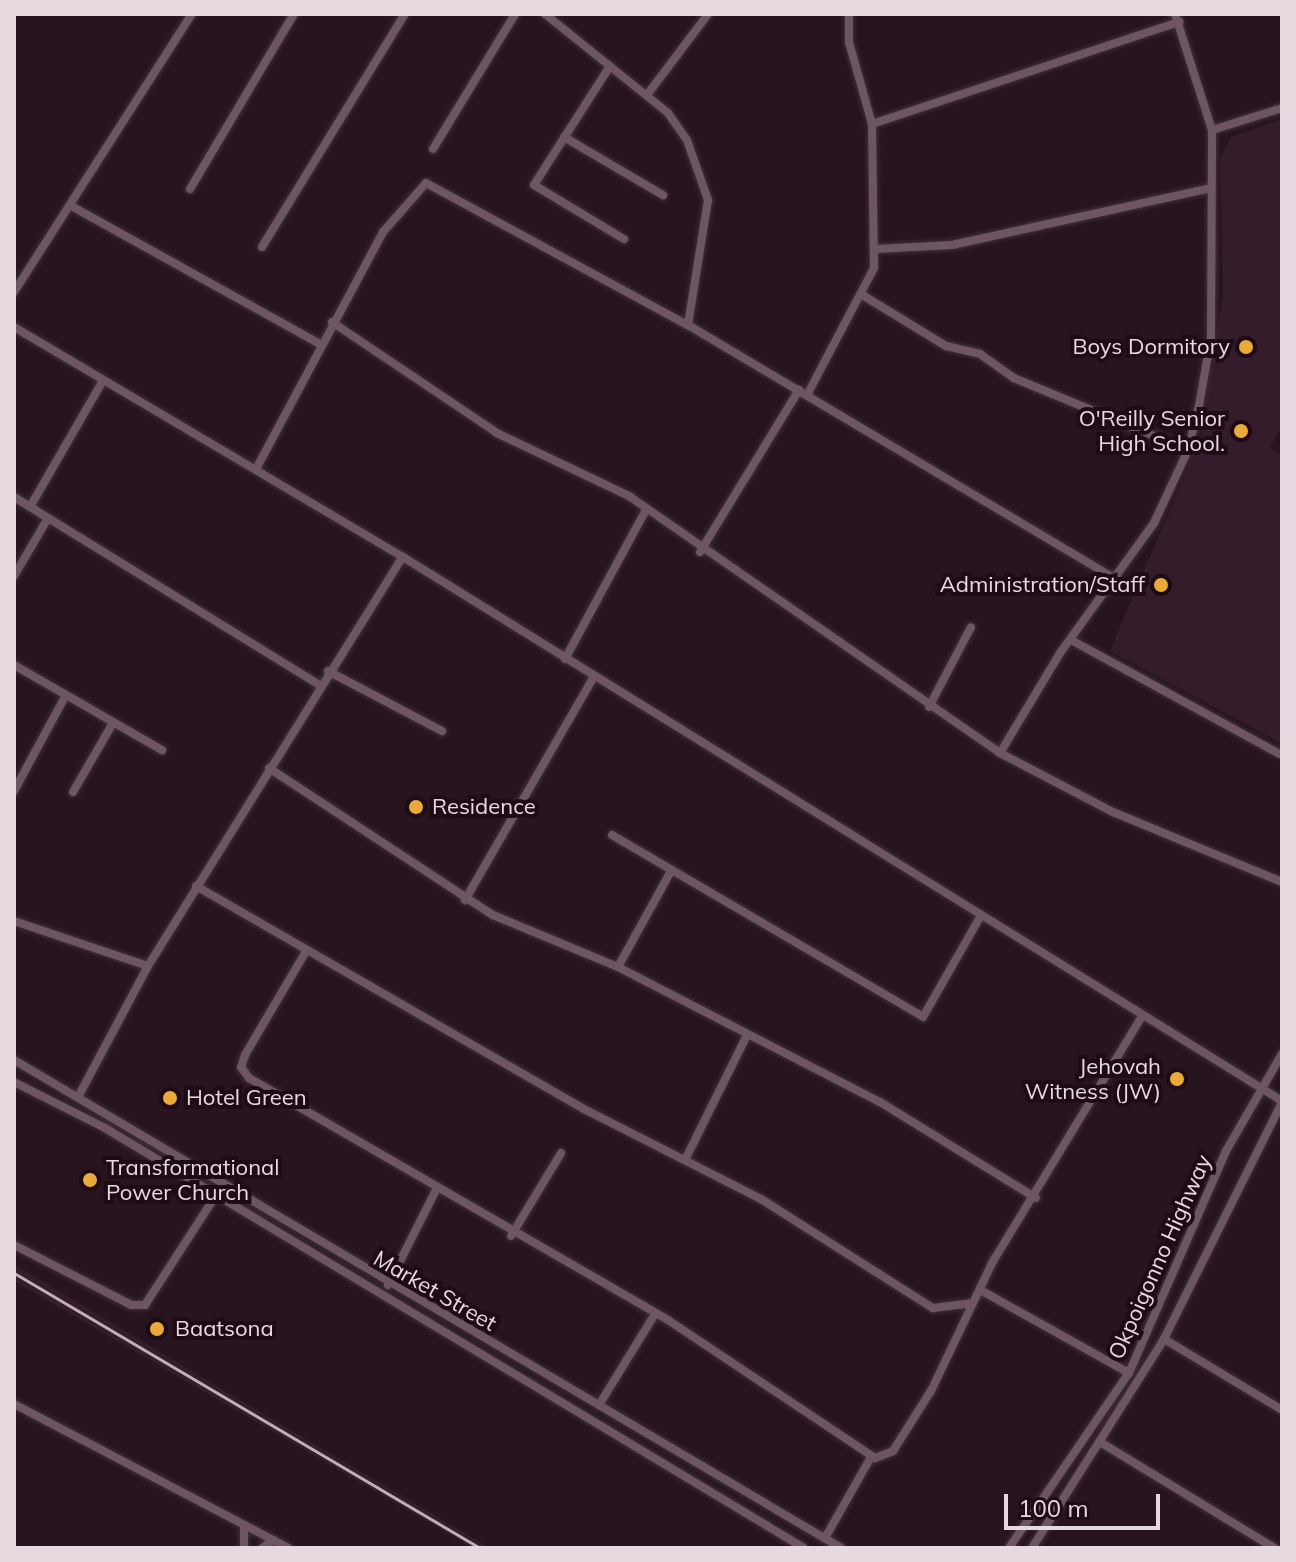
<!DOCTYPE html>
<style>
body{margin:0}
#map{position:relative;width:1296px;height:1562px;overflow:hidden;background:#28141f;font-family:Mulish,sans-serif}
div>[style]{position:absolute}
.built>*{inset:0;background:#351c2a}
.roads{filter:drop-shadow(0 0 2px #3f3138) drop-shadow(0 0 2px #3f3138)}
.street>*{height:8px;margin:-4px;padding:0 4px;transform-origin:4px;border-radius:4px;background:#6d5662}
.rail>*{height:3px;margin:-1.5px;padding:0 1.5px;transform-origin:1.5px;border-radius:1.5px;background:#bfafb7}
.dots>*{width:22px;height:22px;translate:-50% -50%;box-sizing:border-box;border:4px solid #1e0b16;border-radius:50%}
span{translate:-50% -50%;white-space:nowrap;text-align:center;line-height:1.15;-webkit-text-stroke:8px #1e0b16;paint-order:stroke}
.poi-label{font-size:22px;color:#e7d9e0}
.right{translate:-100% -50%;text-align:right}
.left{translate:0 -50%;text-align:left}
.street-label{font-size:22px;color:#e7d9e0}
.frame{position:absolute;inset:0;border:16px solid #e7d9e0;pointer-events:none}
.scale{position:absolute;left:1004px;top:1494px;width:156px;height:36px;box-sizing:border-box;border:4px solid #e7d9e0;border-top:0;padding-left:10px;font-size:24px;line-height:28px;white-space:nowrap;color:#e7d9e0;-webkit-text-stroke:6px #1e0b16;paint-order:stroke}
</style>
<div id="map">
<div class="built">
<i style="clip-path:polygon(1282px 119px,1282px 427px,1270px 447px,1282px 455px,1282px 744px,1110px 651px,1201px 436px,1223px 295px,1220px 158px,1231px 137px)"></i>
<i style="clip-path:polygon(14px 1264px,220px 1388px,490px 1548px,473px 1548px,14px 1281px)"></i>
</div>
<div class="roads">
<div class="street">
<i style="left:545px;top:14px;width:158px;rotate:38.8deg"></i>
<i style="left:668px;top:113px;width:33px;rotate:55deg"></i>
<i style="left:687px;top:140px;width:64px;rotate:70.7deg"></i>
<i style="left:708px;top:200px;width:127px;rotate:99.1deg"></i>
<i style="left:610px;top:66px;width:141px;rotate:122.6deg"></i>
<i style="left:534px;top:185px;width:105px;rotate:31deg"></i>
<i style="left:647px;top:95px;width:101px;rotate:-53deg"></i>
<i style="left:872px;top:124px;width:324px;rotate:-18.4deg"></i>
<i style="left:1212px;top:130px;width:73px;rotate:-17.4deg"></i>
<i style="left:564px;top:137px;width:115px;rotate:30.4deg"></i>
<i style="left:433px;top:149px;width:158px;rotate:-58.7deg"></i>
<i style="left:190px;top:189px;width:204px;rotate:-59.3deg"></i>
<i style="left:73px;top:207px;width:282px;rotate:29deg"></i>
<i style="left:262px;top:247px;width:273px;rotate:-58.5deg"></i>
<i style="left:876px;top:249px;width:76px;rotate:-3deg"></i>
<i style="left:952px;top:245px;width:265px;rotate:-12.4deg"></i>
<i style="left:14px;top:292px;width:330px;rotate:-57.4deg"></i>
<i style="left:864px;top:296px;width:96px;rotate:31.4deg"></i>
<i style="left:946px;top:346px;width:35px;rotate:13deg"></i>
<i style="left:980px;top:354px;width:42px;rotate:35.2deg"></i>
<i style="left:1014px;top:378px;width:188px;rotate:22.5deg"></i>
<i style="left:332px;top:322px;width:199px;rotate:33.9deg"></i>
<i style="left:497px;top:433px;width:146px;rotate:25.5deg"></i>
<i style="left:629px;top:496px;width:451px;rotate:34.7deg"></i>
<i style="left:1000px;top:753px;width:127px;rotate:27.6deg"></i>
<i style="left:1113px;top:812px;width:183px;rotate:22.5deg"></i>
<i style="left:14px;top:327px;width:452px;rotate:30.6deg"></i>
<i style="left:403px;top:557px;width:1034px;rotate:31.75deg"></i>
<i style="left:807px;top:395px;width:144px;rotate:-62.2deg"></i>
<i style="left:874px;top:268px;width:144px;rotate:-90.8deg"></i>
<i style="left:872px;top:124px;width:85px;rotate:-105.7deg"></i>
<i style="left:849px;top:42px;width:28px;rotate:-90deg"></i>
<i style="left:256px;top:469px;width:269px;rotate:-61.8deg"></i>
<i style="left:383px;top:232px;width:65px;rotate:-48.7deg"></i>
<i style="left:426px;top:183px;width:298px;rotate:28.5deg"></i>
<i style="left:688px;top:325px;width:501px;rotate:30.71deg"></i>
<i style="left:14px;top:497px;width:358px;rotate:31.6deg"></i>
<i style="left:30px;top:507px;width:142px;rotate:-60deg"></i>
<i style="left:700px;top:552px;width:190px;rotate:-58.6deg"></i>
<i style="left:14px;top:576px;width:67px;rotate:-59.6deg"></i>
<i style="left:1073px;top:641px;width:235px;rotate:28.7deg"></i>
<i style="left:565px;top:659px;width:170px;rotate:-61.5deg"></i>
<i style="left:14px;top:665px;width:171px;rotate:29.9deg"></i>
<i style="left:328px;top:671px;width:129px;rotate:27.8deg"></i>
<i style="left:929px;top:707px;width:90px;rotate:-62.3deg"></i>
<i style="left:1000px;top:753px;width:117px;rotate:-59deg"></i>
<i style="left:1060px;top:653px;width:160px;rotate:-54.1deg"></i>
<i style="left:1154px;top:523px;width:81px;rotate:-65deg"></i>
<i style="left:1188px;top:450px;width:45px;rotate:-76deg"></i>
<i style="left:1199px;top:406px;width:70px;rotate:-80.1deg"></i>
<i style="left:1211px;top:337px;width:207px;rotate:-89.7deg"></i>
<i style="left:1212px;top:130px;width:122px;rotate:-107.7deg"></i>
<i style="left:269px;top:768px;width:268px;rotate:33.3deg"></i>
<i style="left:493px;top:915px;width:135px;rotate:22.6deg"></i>
<i style="left:618px;top:967px;width:295px;rotate:27.3deg"></i>
<i style="left:880px;top:1102px;width:183px;rotate:31.6deg"></i>
<i style="left:14px;top:791px;width:109px;rotate:-61.6deg"></i>
<i style="left:73px;top:792px;width:80px;rotate:-59.9deg"></i>
<i style="left:612px;top:835px;width:360px;rotate:30.3deg"></i>
<i style="left:923px;top:1017px;width:115px;rotate:-60.3deg"></i>
<i style="left:196px;top:886px;width:452px;rotate:29.9deg"></i>
<i style="left:588px;top:1111px;width:194px;rotate:27deg"></i>
<i style="left:761px;top:1199px;width:204px;rotate:32.4deg"></i>
<i style="left:933px;top:1308px;width:39px;rotate:-7deg"></i>
<i style="left:465px;top:900px;width:258px;rotate:-60deg"></i>
<i style="left:14px;top:921px;width:141px;rotate:18.6deg"></i>
<i style="left:305px;top:953px;width:118px;rotate:120.5deg"></i>
<i style="left:245px;top:1055px;width:13px;rotate:108deg"></i>
<i style="left:241px;top:1067px;width:14px;rotate:54deg"></i>
<i style="left:249px;top:1078px;width:484px;rotate:30deg"></i>
<i style="left:668px;top:1320px;width:249px;rotate:33.7deg"></i>
<i style="left:875px;top:1458px;width:19px;rotate:-21deg"></i>
<i style="left:893px;top:1451px;width:71px;rotate:-57.7deg"></i>
<i style="left:931px;top:1391px;width:142px;rotate:-64.5deg"></i>
<i style="left:992px;top:1263px;width:287px;rotate:-58.7deg"></i>
<i style="left:618px;top:967px;width:110px;rotate:-61.1deg"></i>
<i style="left:14px;top:1060px;width:960px;rotate:30.54deg"></i>
<i style="left:14px;top:1082px;width:102px;rotate:26.8deg"></i>
<i style="left:105px;top:1128px;width:815px;rotate:31deg"></i>
<i style="left:78px;top:1097px;width:149px;rotate:-61.9deg"></i>
<i style="left:148px;top:966px;width:482px;rotate:-58.1deg"></i>
<i style="left:686px;top:1158px;width:135px;rotate:-63.6deg"></i>
<i style="left:511px;top:1236px;width:97px;rotate:-58.9deg"></i>
<i style="left:14px;top:1245px;width:131px;rotate:27.1deg"></i>
<i style="left:131px;top:1305px;width:14px"></i>
<i style="left:145px;top:1305px;width:129px;rotate:-57.1deg"></i>
<i style="left:388px;top:1285px;width:106px;rotate:-63.2deg"></i>
<i style="left:984px;top:1292px;width:166px;rotate:29.2deg"></i>
<i style="left:1164px;top:1339px;width:138px;rotate:31deg"></i>
<i style="left:14px;top:1404px;width:310px;rotate:27.7deg"></i>
<i style="left:599px;top:1405px;width:107px;rotate:-58.4deg"></i>
<i style="left:1100px;top:1442px;width:204px;rotate:31.3deg"></i>
<i style="left:244px;top:1525px;width:23px;rotate:90deg"></i>
<i style="left:825px;top:1538px;width:93px;rotate:-60.4deg"></i>
<i style="left:262px;top:1548px;width:14px;rotate:-34deg"></i>
<i style="left:1009px;top:1548px;width:212px;rotate:-55.6deg"></i>
<i style="left:1129px;top:1373px;width:242px;rotate:-66.4deg"></i>
<i style="left:1226px;top:1151px;width:112px;rotate:-60deg"></i>
<i style="left:1032px;top:1548px;width:247px;rotate:-57.7deg"></i>
<i style="left:1164px;top:1339px;width:265px;rotate:-63.5deg"></i>
</div>
</div>
<div class="rail">
<i style="left:14px;top:1273px;width:541px;rotate:30.55deg"></i>
</div>
<div class="dots">
<i style="left:1246px;top:347px;background:#eaaa39"></i>
<i style="left:1241px;top:431px;background:#eaaa39"></i>
<i style="left:1161px;top:585px;background:#eaaa39"></i>
<i style="left:416px;top:807px;background:#eaaa39"></i>
<i style="left:1177px;top:1079px;background:#eaaa39"></i>
<i style="left:170px;top:1098px;background:#eaaa39"></i>
<i style="left:90px;top:1180px;background:#eaaa39"></i>
<i style="left:157px;top:1329px;background:#eaaa39"></i>
</div>
<div class="poi-label">
<span class="right" style="left:1230px;top:347px">Boys Dormitory</span>
<span class="right" style="left:1225px;top:431px">O'Reilly Senior<br>High School.</span>
<span class="right" style="left:1145px;top:585px">Administration/Staff</span>
<span class="left" style="left:432px;top:807px">Residence</span>
<span class="right" style="left:1161px;top:1079px">Jehovah<br>Witness (JW)</span>
<span class="left" style="left:186px;top:1098px">Hotel Green</span>
<span class="left" style="left:106px;top:1180px">Transformational<br>Power Church</span>
<span class="left" style="left:175px;top:1329px">Baatsona</span>
</div>
<div class="street-label">
<span style="left:1160px;top:1257px;rotate:-66deg">Okpoigonno Highway</span>
<span style="left:435px;top:1291px;rotate:30deg">Market Street</span>
</div>
<div class="frame"></div>
<div class="scale">100 m</div>
</div>
